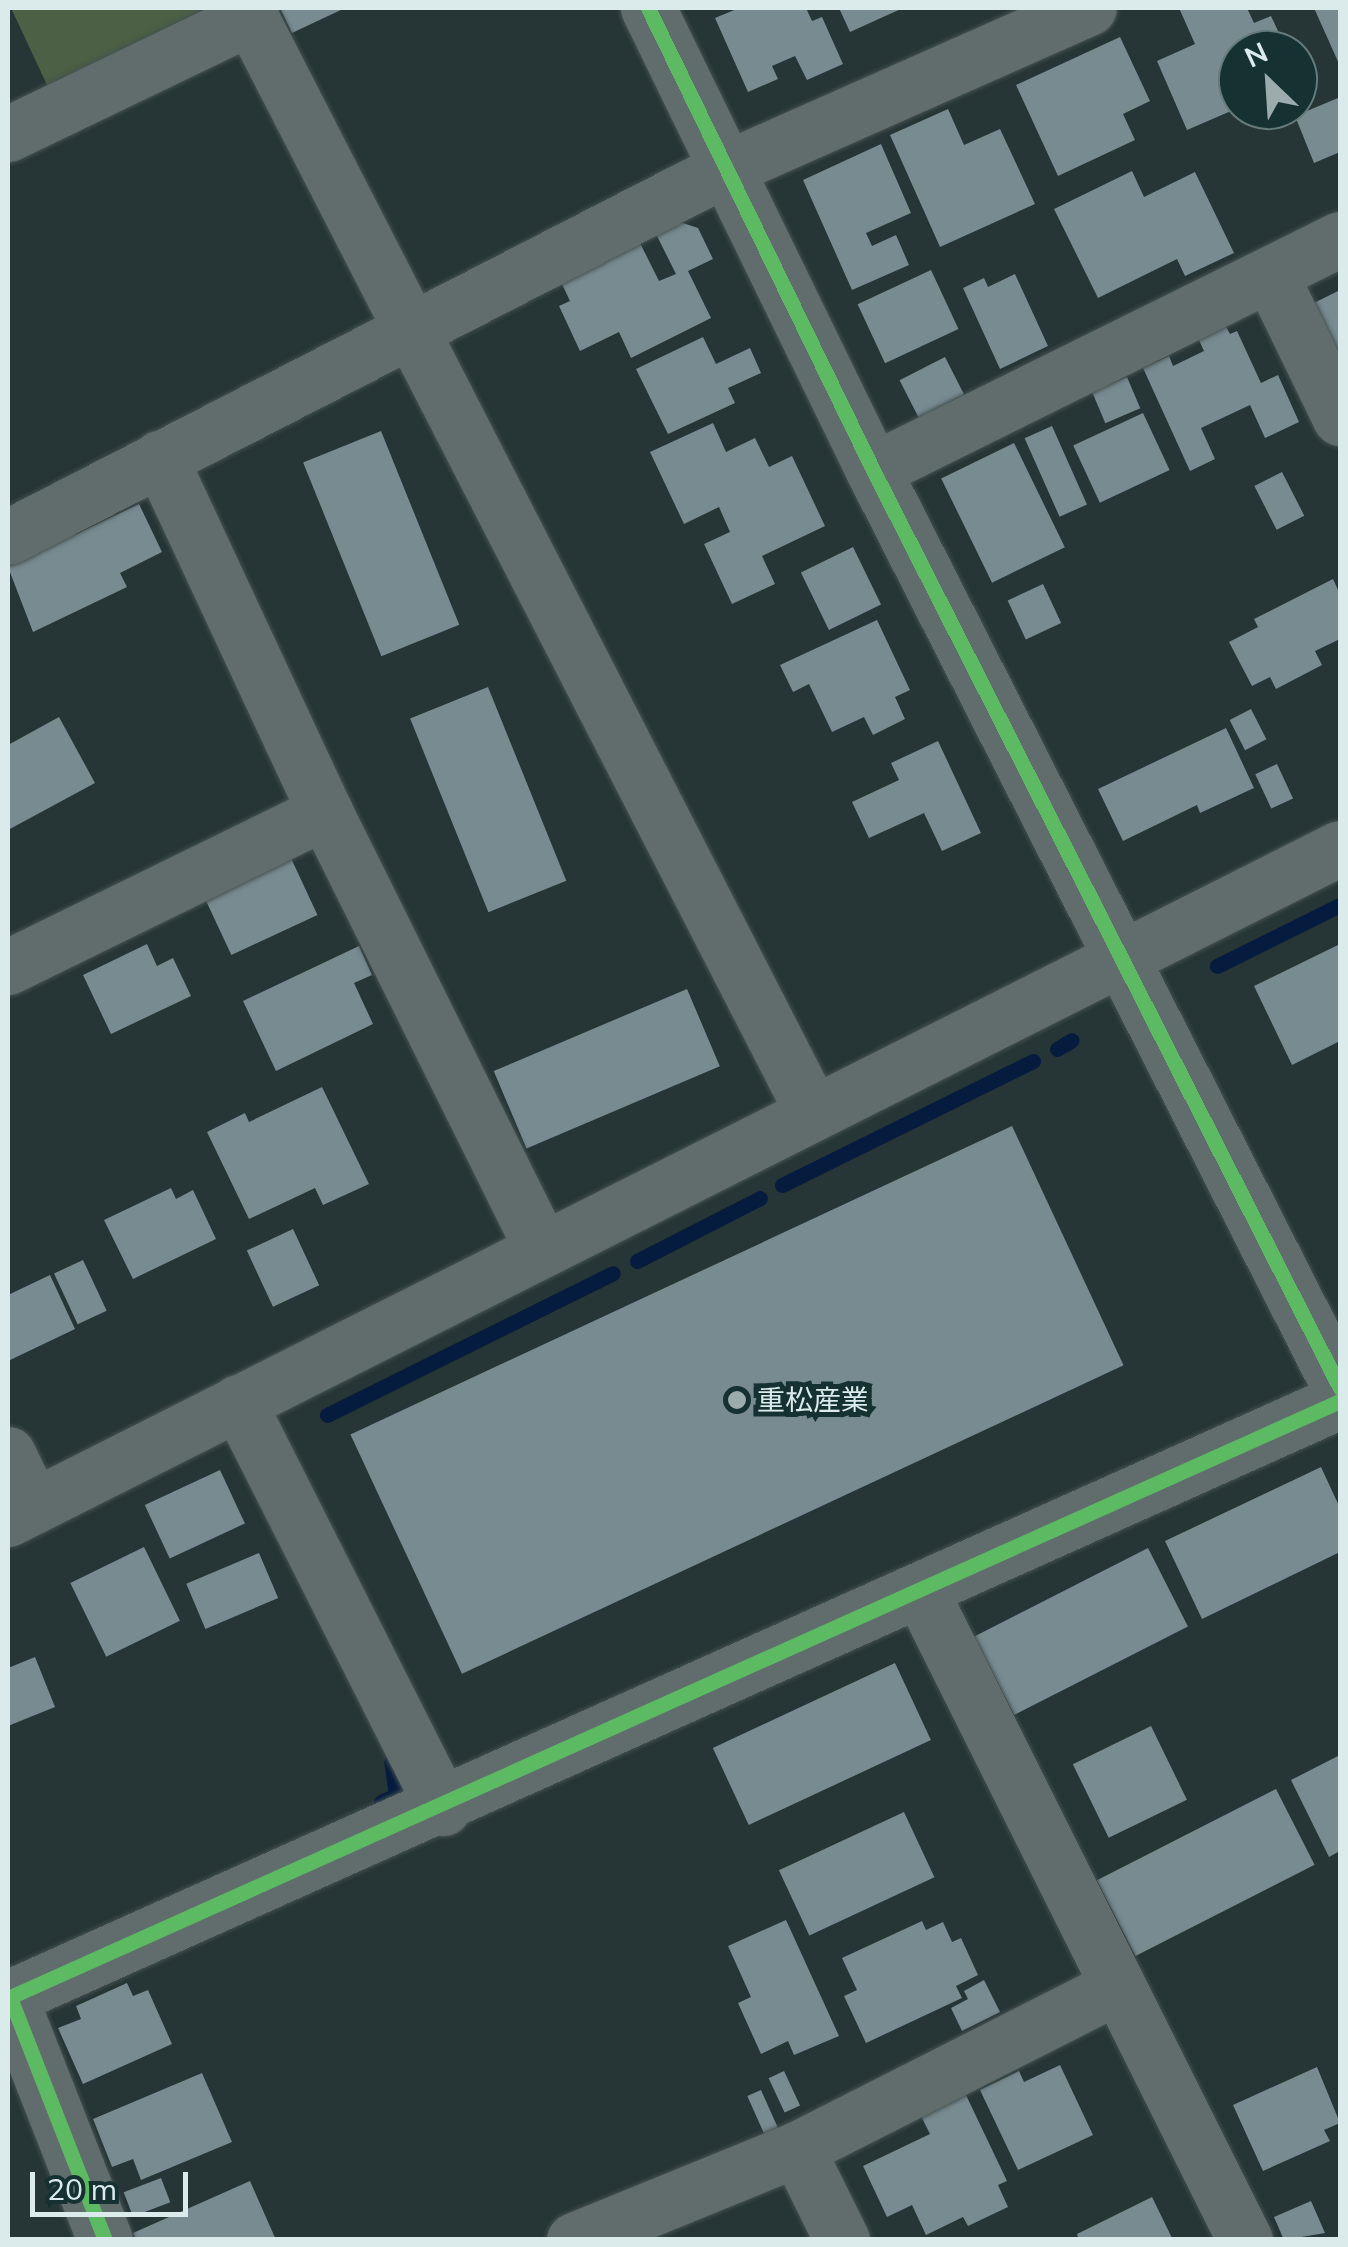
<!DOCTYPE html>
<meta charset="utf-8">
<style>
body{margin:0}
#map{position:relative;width:1348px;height:2247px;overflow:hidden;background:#263535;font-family:Mulish,"Noto Sans JP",sans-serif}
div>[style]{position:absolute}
.green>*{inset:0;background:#4b6044}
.stream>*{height:15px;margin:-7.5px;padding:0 7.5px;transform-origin:7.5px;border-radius:7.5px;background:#061c3e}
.building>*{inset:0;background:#788b91;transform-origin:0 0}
.roads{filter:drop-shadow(0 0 2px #445151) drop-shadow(0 0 2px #445151)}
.minor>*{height:55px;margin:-27.5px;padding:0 27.5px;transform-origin:27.5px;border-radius:27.5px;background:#616c6c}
.cycleway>*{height:15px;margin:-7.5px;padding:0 7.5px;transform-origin:7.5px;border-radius:7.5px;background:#5cba63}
.dots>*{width:28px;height:28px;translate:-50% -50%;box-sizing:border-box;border:5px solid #163131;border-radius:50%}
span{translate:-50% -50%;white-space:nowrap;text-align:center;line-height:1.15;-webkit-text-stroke:10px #163131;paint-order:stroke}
.poi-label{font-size:28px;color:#dbeaea}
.left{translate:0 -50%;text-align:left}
.frame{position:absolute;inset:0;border:10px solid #dbeaea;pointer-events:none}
.north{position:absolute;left:1218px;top:30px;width:100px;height:100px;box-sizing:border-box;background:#163131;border:2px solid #657b7b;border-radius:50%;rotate:335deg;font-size:28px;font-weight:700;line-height:40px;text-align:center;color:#dbeaea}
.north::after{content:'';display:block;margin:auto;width:35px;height:45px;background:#9cabab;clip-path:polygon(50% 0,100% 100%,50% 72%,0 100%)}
.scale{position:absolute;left:30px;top:2172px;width:158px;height:45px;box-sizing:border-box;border:5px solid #dbeaea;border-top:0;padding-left:12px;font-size:30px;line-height:35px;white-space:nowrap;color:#dbeaea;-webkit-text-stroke:8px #163131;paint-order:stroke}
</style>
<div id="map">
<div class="green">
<i style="clip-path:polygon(11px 8px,201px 8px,200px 14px,47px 85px)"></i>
</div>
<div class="stream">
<i style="left:1217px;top:966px;width:137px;rotate:-26.4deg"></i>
<i style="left:1057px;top:1049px;width:17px;rotate:-31deg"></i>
<i style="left:782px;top:1185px;width:280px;rotate:-26.3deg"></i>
<i style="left:637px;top:1261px;width:138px;rotate:-27.1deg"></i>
<i style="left:327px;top:1415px;width:319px;rotate:-26.4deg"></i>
<i style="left:381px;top:1802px;width:17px;rotate:-25deg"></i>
<i style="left:396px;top:1795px;width:34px;rotate:-98deg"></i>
</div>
<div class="building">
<i style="clip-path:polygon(280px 8px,345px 8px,292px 33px)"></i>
<i style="clip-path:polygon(739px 8px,806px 8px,812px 21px,822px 17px,843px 64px,807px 80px,795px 56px,772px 66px,778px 79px,748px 92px,715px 18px)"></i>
<i style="clip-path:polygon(839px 8px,903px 8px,850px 32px)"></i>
<i style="clip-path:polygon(1179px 8px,1247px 8px,1254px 23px,1271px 16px,1287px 50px,1238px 50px,1238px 108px,1187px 130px,1157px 61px,1195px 44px)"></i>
<i style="clip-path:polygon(1314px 8px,1340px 8px,1340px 66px)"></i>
<i style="clip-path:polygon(1120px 37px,1150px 101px,1123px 114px,1135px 140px,1058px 176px,1016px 85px)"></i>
<i style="clip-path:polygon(1338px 98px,1340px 152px,1314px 163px,1295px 116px)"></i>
<i style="clip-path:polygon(948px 109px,964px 145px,1000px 129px,1035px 204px,940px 247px,890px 135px)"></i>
<i style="clip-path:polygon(881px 144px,911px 213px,866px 233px,872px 246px,896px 235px,909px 265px,852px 290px,803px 180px)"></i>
<i style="clip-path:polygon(1132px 171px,1144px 197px,1195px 172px,1234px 253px,1185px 276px,1177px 259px,1098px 298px,1054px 209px)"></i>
<i style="clip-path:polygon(674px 220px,698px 228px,713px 259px,688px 271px,711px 318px,631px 358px,619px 332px,580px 351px,559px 306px,570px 301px,561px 282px,640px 243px,659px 281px,676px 274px,654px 230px)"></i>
<i style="left:931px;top:270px;width:65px;height:81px;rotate:65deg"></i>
<i style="clip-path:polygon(1015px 274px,1048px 346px,1000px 369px,963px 288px,984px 278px,988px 287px)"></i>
<i style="clip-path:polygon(1340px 290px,1340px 358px,1314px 303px)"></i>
<i style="clip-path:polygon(1225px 325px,1230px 334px,1237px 331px,1261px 383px,1278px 375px,1299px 422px,1265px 438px,1250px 405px,1201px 428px,1215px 459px,1190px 471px,1143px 368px,1169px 356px,1173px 366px,1204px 351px,1198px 338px)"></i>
<i style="clip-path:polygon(703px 337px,716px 364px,750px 348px,761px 373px,728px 388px,735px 403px,668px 434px,636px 369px)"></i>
<i style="left:945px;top:357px;width:42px;height:51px;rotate:63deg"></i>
<i style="left:1127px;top:377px;width:34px;height:38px;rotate:67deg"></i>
<i style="left:1143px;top:413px;width:63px;height:77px;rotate:65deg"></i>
<i style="clip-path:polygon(713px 423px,726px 452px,755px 438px,769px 467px,792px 456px,825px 526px,762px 556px,775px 584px,732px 604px,704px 544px,730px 532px,719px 507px,684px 524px,650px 452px)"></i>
<i style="left:1052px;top:426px;width:86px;height:30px;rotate:66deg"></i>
<i style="left:381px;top:431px;width:209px;height:84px;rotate:68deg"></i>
<i style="left:1014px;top:443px;width:116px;height:81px;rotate:64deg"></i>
<i style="left:1282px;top:472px;width:49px;height:31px;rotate:63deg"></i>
<i style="clip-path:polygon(139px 504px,162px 552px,120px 573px,127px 587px,33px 632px,8px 567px)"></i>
<i style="left:853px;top:547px;width:64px;height:58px;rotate:64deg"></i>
<i style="clip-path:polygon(1333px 579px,1340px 594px,1340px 639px,1315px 651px,1322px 665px,1276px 689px,1270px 677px,1252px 686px,1229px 642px,1258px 627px,1254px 619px)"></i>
<i style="left:1043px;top:584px;width:43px;height:39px;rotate:65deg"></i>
<i style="clip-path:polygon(877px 620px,910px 690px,895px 697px,905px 719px,873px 735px,864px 717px,832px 732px,809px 684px,793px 692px,780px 665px)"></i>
<i style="left:488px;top:687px;width:209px;height:84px;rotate:68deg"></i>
<i style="left:1251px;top:709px;width:34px;height:24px;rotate:63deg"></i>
<i style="clip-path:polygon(59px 717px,95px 783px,8px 830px,8px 745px)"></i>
<i style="clip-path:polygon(1226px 728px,1254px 788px,1200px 813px,1197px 805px,1123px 841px,1098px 789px)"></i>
<i style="clip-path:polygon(938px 741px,981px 833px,942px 851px,924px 813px,869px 838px,852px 802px,899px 780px,891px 763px)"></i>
<i style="left:1277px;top:764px;width:38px;height:24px;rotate:65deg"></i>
<i style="left:290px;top:856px;width:65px;height:95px;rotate:65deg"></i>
<i style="clip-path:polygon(147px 944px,157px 966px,173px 958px,191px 996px,111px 1034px,83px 975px)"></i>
<i style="clip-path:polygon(1340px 944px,1340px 1041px,1292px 1065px,1254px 986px)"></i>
<i style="clip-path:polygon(359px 946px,372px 975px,354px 983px,373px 1024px,276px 1071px,243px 1001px)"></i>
<i style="left:687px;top:989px;width:84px;height:210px;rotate:67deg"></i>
<i style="clip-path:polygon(322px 1087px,369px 1184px,323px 1205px,315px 1188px,249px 1219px,207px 1132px,245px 1113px,249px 1122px)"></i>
<i style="left:1012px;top:1126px;width:264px;height:730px;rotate:65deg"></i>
<i style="clip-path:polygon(171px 1188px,176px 1199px,193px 1190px,216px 1239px,133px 1279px,104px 1220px)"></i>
<i style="left:293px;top:1229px;width:62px;height:51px;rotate:65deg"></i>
<i style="left:83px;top:1260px;width:56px;height:32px;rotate:65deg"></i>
<i style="clip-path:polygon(50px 1275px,75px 1329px,8px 1361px,8px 1295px)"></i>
<i style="clip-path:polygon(1321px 1467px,1340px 1508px,1340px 1552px,1202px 1619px,1165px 1541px)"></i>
<i style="left:220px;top:1470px;width:59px;height:83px;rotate:65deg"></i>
<i style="left:144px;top:1547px;width:82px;height:82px;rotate:64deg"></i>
<i style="left:1148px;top:1548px;width:88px;height:195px;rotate:63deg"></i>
<i style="left:259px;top:1553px;width:49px;height:79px;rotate:67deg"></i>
<i style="clip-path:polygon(35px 1657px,55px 1707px,8px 1726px,8px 1668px)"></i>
<i style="left:895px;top:1663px;width:85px;height:201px;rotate:65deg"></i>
<i style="left:1151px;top:1726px;width:82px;height:87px;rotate:64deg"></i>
<i style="clip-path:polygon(1340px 1755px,1340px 1851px,1329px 1857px,1291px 1780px)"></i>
<i style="left:1276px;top:1789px;width:85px;height:201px;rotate:63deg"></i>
<i style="left:904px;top:1812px;width:72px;height:138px;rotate:65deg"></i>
<i style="clip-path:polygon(786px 1920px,839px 2036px,794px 2055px,788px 2041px,761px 2054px,738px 2003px,751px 1997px,728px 1946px)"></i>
<i style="clip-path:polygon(922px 1921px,926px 1930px,943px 1922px,952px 1942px,961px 1938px,978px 1975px,956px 1986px,962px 1998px,866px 2043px,844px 1996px,857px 1990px,842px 1958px)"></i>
<i style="clip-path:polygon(984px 1980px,1000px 2012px,962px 2031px,951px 2008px,968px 1999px,964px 1991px)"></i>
<i style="clip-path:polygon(127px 1983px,133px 1996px,148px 1990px,172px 2044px,83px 2084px,58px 2028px,81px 2019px,76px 2006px)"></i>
<i style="clip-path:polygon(1060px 2065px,1093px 2135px,1018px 2170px,980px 2090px,1019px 2071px,1024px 2082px)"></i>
<i style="clip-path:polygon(1317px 2067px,1340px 2123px,1324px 2130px,1330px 2141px,1263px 2171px,1233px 2105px)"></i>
<i style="left:784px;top:2071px;width:38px;height:17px;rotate:65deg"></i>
<i style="clip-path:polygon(202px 2073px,232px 2142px,141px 2180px,133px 2159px,112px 2167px,93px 2119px)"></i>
<i style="left:761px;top:2090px;width:42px;height:15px;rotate:66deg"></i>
<i style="clip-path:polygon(965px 2093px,1007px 2181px,998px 2185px,1008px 2207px,968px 2226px,963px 2217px,926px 2235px,912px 2205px,887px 2217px,863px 2166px,930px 2134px,920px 2114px)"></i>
<i style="left:161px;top:2178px;width:26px;height:40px;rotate:69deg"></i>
<i style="clip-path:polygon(250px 2181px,276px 2240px,136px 2240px,133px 2233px)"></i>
<i style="clip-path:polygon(1152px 2197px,1173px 2240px,1079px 2240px,1077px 2234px)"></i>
<i style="clip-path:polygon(1311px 2201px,1325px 2233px,1284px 2240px,1274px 2217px)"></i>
</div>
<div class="roads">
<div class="minor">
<i style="left:246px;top:8px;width:1242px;rotate:62.84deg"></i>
<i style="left:648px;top:8px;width:514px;rotate:64.03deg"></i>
<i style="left:873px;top:470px;width:1030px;rotate:63.04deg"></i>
<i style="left:8px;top:134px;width:270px;rotate:-25.7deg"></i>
<i style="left:1270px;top:274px;width:160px;rotate:64.1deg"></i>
<i style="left:873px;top:470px;width:521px;rotate:-26.32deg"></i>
<i style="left:8px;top:537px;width:806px;rotate:-27.17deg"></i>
<i style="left:725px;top:169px;width:398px;rotate:-23.9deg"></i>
<i style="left:325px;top:812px;width:486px;rotate:63.6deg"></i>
<i style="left:8px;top:967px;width:353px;rotate:-26.1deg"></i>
<i style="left:325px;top:812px;width:391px;rotate:-115deg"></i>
<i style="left:238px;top:1402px;width:455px;rotate:63.2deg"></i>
<i style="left:8px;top:1454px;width:58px;rotate:64.3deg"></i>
<i style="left:8px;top:1519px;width:1491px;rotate:-26.74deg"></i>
<i style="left:921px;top:1592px;width:724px;rotate:63.43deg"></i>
<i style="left:797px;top:2149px;width:102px;rotate:63.7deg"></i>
<i style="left:105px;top:2240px;width:261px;rotate:-111.4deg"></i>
<i style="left:10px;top:1997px;width:1457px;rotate:-24.14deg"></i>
<i style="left:574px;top:2240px;width:241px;rotate:-22.2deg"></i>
<i style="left:797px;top:2149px;width:356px;rotate:-26.9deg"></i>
</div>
</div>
<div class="cycleway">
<i style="left:648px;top:8px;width:514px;rotate:64.03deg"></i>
<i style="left:873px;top:470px;width:1030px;rotate:63.04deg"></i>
<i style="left:105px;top:2240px;width:261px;rotate:-111.4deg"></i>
<i style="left:10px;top:1997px;width:1457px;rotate:-24.14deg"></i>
</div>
<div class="dots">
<i style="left:737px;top:1400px;background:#9cabab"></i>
</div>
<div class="poi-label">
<span class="left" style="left:757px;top:1400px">重松産業</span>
</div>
<div class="frame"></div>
<div class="north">N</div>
<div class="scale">20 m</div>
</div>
